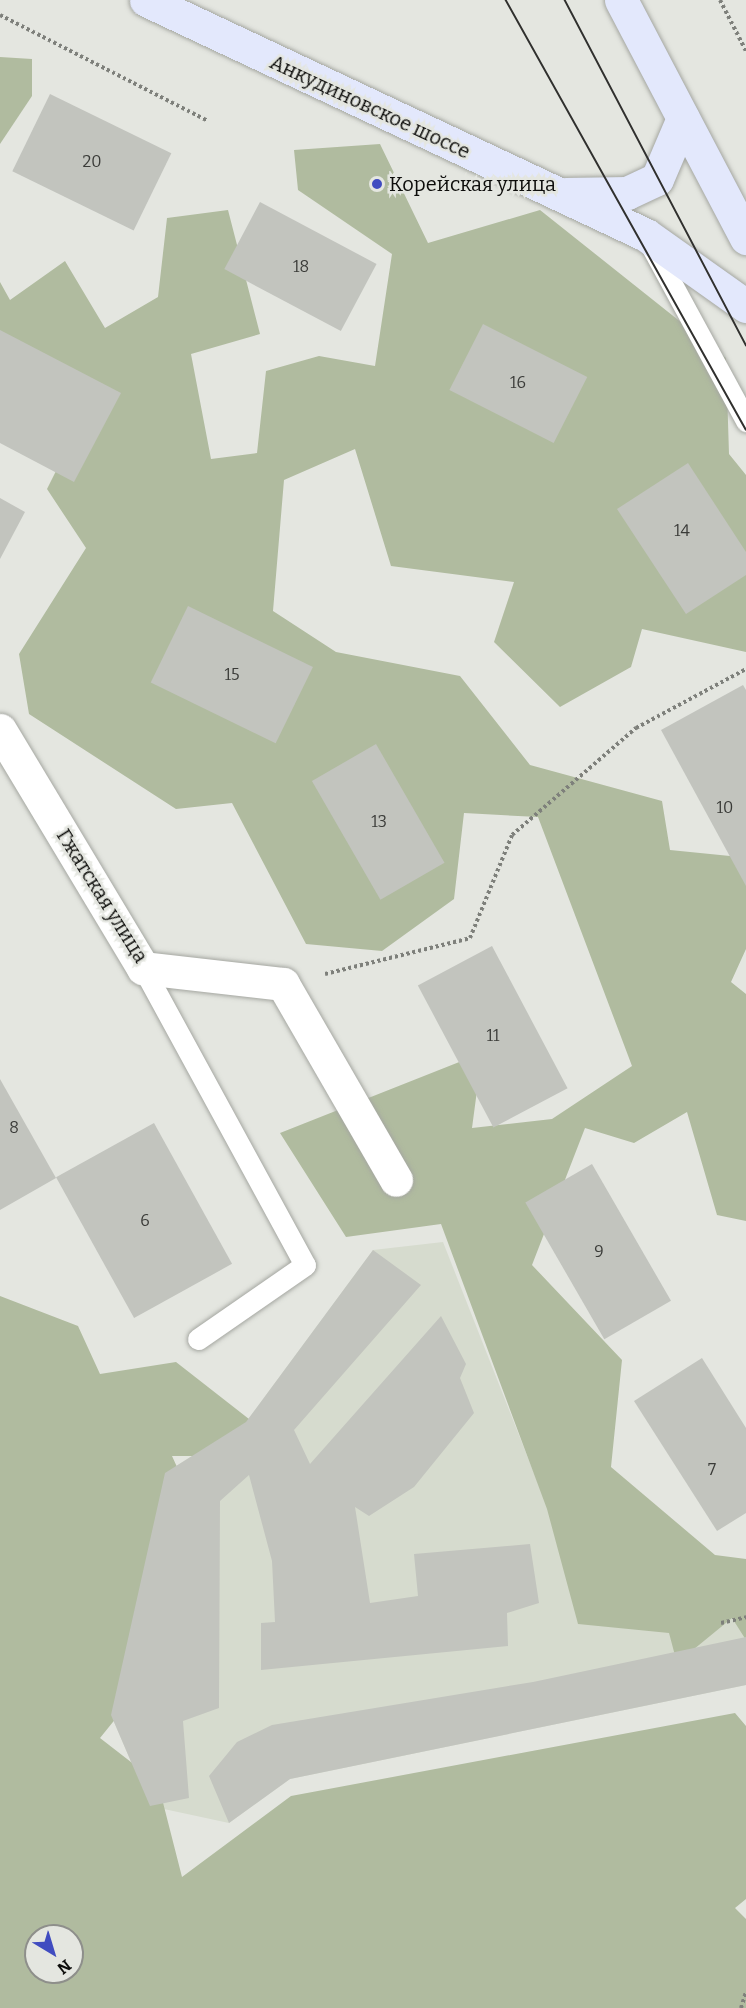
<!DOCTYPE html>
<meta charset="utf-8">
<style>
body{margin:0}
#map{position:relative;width:746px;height:2008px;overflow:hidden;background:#e4e6e0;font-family:Bitter,serif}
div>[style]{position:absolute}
.built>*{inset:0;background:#d6dbce}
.forest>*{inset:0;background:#b0bb9f}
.building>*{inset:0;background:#c2c4be;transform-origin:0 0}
.path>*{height:4px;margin-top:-2px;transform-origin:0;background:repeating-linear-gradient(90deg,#7e807b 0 3px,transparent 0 6px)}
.roads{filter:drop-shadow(0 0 2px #a5a7a1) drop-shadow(0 0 2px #a5a7a1)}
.lane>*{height:21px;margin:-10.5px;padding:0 10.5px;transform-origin:10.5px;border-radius:10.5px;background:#fff}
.street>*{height:33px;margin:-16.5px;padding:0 16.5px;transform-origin:16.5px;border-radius:16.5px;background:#fff}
.secondary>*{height:33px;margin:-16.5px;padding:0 16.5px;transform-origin:16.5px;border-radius:16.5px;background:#e3e8fc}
.tram>*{height:1.5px;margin:-0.75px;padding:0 0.75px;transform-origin:0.75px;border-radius:0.75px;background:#30302e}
.dots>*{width:16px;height:16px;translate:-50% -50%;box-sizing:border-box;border:3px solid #e4e6e0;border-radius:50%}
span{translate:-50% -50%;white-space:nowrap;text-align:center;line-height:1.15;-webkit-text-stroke:5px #e4e6e0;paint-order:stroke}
.number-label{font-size:16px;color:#3a3b38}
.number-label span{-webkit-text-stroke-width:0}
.street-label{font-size:20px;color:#0d0d0b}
.poi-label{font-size:20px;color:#0d0d0b}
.left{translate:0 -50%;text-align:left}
.north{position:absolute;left:24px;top:1924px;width:60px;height:60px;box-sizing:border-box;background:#e4e6e0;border:2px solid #8e8f8b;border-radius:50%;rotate:142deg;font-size:16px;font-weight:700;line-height:24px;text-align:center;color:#0d0d0b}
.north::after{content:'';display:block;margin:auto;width:21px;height:27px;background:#404cc0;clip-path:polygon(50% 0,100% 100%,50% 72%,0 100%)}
</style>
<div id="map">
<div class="built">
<i style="clip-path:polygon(443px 1242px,591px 1618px,746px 1601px,746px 1685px,290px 1779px,229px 1823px,150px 1806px,111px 1715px,165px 1473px,246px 1422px,373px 1250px)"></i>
</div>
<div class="forest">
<i style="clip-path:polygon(0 57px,32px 59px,32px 96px,0 144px)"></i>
<i style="clip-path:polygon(380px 144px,428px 243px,540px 210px,726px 358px,729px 454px,746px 475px,746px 652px,642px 629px,631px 667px,560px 707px,494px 642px,514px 582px,391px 566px,355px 449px,284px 480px,273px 611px,336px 652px,460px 676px,530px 765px,662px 801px,670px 850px,740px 857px,746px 868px,746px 949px,731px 982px,746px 994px,746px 1221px,717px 1215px,687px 1112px,634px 1143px,585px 1128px,532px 1265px,622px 1360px,611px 1467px,715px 1555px,746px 1559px,746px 1640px,732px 1618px,677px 1663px,669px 1633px,578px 1624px,547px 1509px,441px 1224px,346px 1237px,280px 1133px,482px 1053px,472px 1128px,552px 1119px,632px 1066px,538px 817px,464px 813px,454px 899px,382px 951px,306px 944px,232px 803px,176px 809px,29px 714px,19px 654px,86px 548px,47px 489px,83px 417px,0 367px,0 282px,10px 300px,65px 261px,105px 328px,158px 297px,167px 218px,228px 210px,260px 334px,191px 354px,211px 459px,257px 453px,266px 371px,319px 356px,375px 366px,392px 254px,298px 190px,294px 150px)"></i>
<i style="clip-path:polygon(evenodd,0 1296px,78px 1326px,100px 1374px,176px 1362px,263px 1430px,241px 1456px,172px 1456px,202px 1522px,159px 1665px,100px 1738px,158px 1783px,182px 1877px,291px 1796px,735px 1713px,746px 1726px,746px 1899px,735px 1908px,746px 1919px,746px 2008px,0 2008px,0 1296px,36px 1936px,72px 1936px,72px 1972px,36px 1972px,36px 1936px)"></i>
</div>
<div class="building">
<i style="left:50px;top:94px;width:135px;height:86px;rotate:26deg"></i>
<i style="left:260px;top:202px;width:132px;height:76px;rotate:28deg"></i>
<i style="left:483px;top:324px;width:117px;height:74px;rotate:27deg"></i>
<i style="clip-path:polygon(0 330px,121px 393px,74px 482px,0 443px)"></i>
<i style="clip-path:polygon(688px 463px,746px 552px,746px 575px,686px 614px,617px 509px)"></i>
<i style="clip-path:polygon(0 498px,25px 512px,0 559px)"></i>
<i style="left:188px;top:606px;width:139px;height:85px;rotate:26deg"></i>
<i style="clip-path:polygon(743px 685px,746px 690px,746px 886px,661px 730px)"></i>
<i style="left:376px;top:744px;width:137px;height:74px;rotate:60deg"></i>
<i style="left:492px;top:946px;width:161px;height:84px;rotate:62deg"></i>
<i style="clip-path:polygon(0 1079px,56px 1178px,0 1210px)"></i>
<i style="left:154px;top:1123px;width:161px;height:112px;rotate:61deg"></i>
<i style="left:592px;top:1164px;width:158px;height:77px;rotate:60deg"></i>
<i style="clip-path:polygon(373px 1250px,421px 1285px,294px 1430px,310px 1464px,441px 1316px,466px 1364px,460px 1378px,474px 1413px,414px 1487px,369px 1516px,355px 1507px,370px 1603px,418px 1596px,414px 1554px,530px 1544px,539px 1603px,507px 1613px,508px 1646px,261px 1670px,261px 1623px,275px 1622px,272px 1561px,249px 1475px,220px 1501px,219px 1708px,183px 1721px,189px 1798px,150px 1806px,111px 1715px,165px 1473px,246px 1422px)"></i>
<i style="clip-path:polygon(702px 1358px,746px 1428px,746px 1513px,717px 1531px,634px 1401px)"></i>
<i style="clip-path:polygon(746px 1637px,746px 1685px,290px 1779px,229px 1823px,209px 1776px,237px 1742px,272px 1725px,533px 1682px)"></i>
</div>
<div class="path">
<i style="left:720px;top:0;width:57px;rotate:63deg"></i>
<i style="left:0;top:15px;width:233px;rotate:27deg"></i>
<i style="left:325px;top:974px;width:149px;rotate:-13.9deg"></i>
<i style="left:470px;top:938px;width:111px;rotate:-67.8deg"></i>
<i style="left:512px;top:835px;width:164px;rotate:-40.8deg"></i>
<i style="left:636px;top:728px;width:125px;rotate:-28.2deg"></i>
<i style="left:721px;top:1623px;width:26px;rotate:-13deg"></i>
<i style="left:741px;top:2008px;width:17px;rotate:-73deg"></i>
</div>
<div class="roads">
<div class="lane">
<i style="left:649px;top:242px;width:204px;rotate:61.5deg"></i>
<i style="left:143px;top:968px;width:338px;rotate:61.4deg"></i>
<i style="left:305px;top:1265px;width:130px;rotate:145.3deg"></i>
</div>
<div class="street">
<i style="left:0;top:730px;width:278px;rotate:59deg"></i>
<i style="left:143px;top:968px;width:141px;rotate:6.5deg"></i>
<i style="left:283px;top:984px;width:226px;rotate:60deg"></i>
</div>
<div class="secondary">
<i style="left:146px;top:0;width:552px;rotate:25.17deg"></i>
<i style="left:646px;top:235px;width:123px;rotate:35.4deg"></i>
<i style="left:621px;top:0;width:269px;rotate:62.3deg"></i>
<i style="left:566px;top:194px;width:61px;rotate:-0.9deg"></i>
<i style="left:627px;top:193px;width:33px;rotate:-25deg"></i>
<i style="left:657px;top:179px;width:66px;rotate:-66.9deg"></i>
</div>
</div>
<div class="tram">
<i style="left:506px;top:0;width:492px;rotate:60.8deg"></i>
<i style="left:565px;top:0;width:390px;rotate:62.3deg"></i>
</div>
<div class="dots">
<i style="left:377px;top:184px;background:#404cc0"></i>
</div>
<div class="number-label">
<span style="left:92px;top:162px">20</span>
<span style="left:301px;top:267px">18</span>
<span style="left:518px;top:383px">16</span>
<span style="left:682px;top:531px">14</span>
<span style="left:232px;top:675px">15</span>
<span style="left:725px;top:808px">10</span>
<span style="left:379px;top:822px">13</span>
<span style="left:493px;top:1036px">11</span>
<span style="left:14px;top:1128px">8</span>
<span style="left:145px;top:1221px">6</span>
<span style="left:599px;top:1252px">9</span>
<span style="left:712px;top:1470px">7</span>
</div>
<div class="street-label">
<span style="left:370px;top:107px;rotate:25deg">Анкудиновское шоссе</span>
<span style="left:102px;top:896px;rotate:58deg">Гжатская улица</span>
</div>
<div class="poi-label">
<span class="left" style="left:389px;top:184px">Корейская улица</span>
</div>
<div class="north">N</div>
</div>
